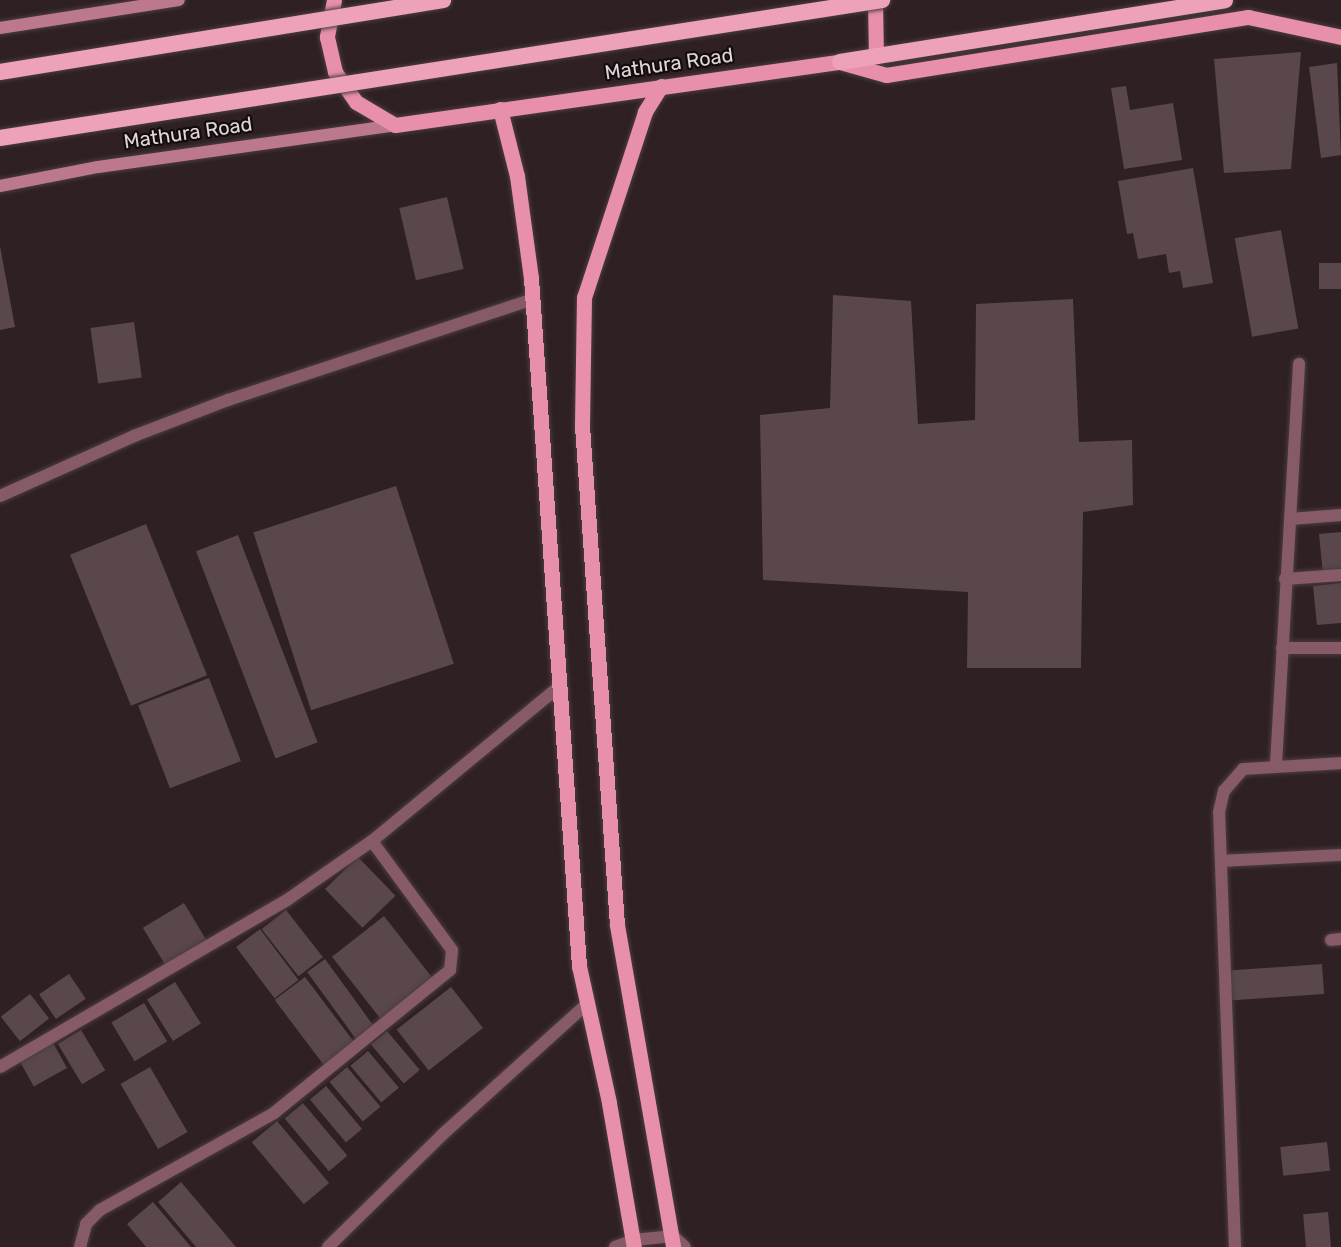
<!DOCTYPE html>
<style>
body{margin:0}
#map{position:relative;width:1341px;height:1247px;overflow:hidden;background:#2f2024;font-family:Rubik,sans-serif}
div>[style]{position:absolute}
.building>*{inset:0;background:#59474c;transform-origin:0 0}
.roads{filter:drop-shadow(0 0 2px #4b3d41) drop-shadow(0 0 2px #4b3d41)}
.service>*{height:12px;margin:-6px;padding:0 6px;transform-origin:6px;border-radius:6px;background:#865b67}
.minor>*{height:12px;margin:-6px;padding:0 6px;transform-origin:6px;border-radius:6px;background:#865b67}
.tertiary>*{height:12px;margin:-6px;padding:0 6px;transform-origin:6px;border-radius:6px;background:#865b67}
.secondary>*{height:12px;margin:-6px;padding:0 6px;transform-origin:6px;border-radius:6px;background:#bd798c}
.primary>*{height:15px;margin:-7.5px;padding:0 7.5px;transform-origin:7.5px;border-radius:7.5px;background:#e890a9}
.trunk>*{height:16px;margin:-8px;padding:0 8px;transform-origin:8px;border-radius:8px;background:#eea2b7}
.bridges{filter:drop-shadow(0 0 2px #4b3d41) drop-shadow(0 0 2px #4b3d41)}
.trunk-bridge>*{height:16px;margin:-8px;padding:0 8px;transform-origin:8px;border-radius:8px;background:#eea2b7}
span{translate:-50% -50%;white-space:nowrap;text-align:center;line-height:1.15;-webkit-text-stroke:4.5px #130c0d;paint-order:stroke}
.street-label{font-size:20px;color:#e1d6d9}
</style>
<div id="map">
<div class="building">
<i style="clip-path:polygon(1301px 52px,1291px 169px,1224px 173px,1214px 59px)"></i>
<i style="clip-path:polygon(1337px 63px,1341px 155px,1321px 158px,1309px 67px)"></i>
<i style="clip-path:polygon(1126px 86px,1130px 110px,1173px 103px,1182px 160px,1124px 169px,1111px 88px)"></i>
<i style="clip-path:polygon(1193px 168px,1213px 283px,1183px 288px,1180px 271px,1169px 273px,1166px 254px,1138px 259px,1133px 233px,1127px 234px,1118px 181px)"></i>
<i style="left:447px;top:197px;width:74px;height:49px;rotate:77deg"></i>
<i style="left:1281px;top:230px;width:100px;height:47px;rotate:80deg"></i>
<i style="clip-path:polygon(0 246px,15px 327px,0 330px)"></i>
<i style="left:1341px;top:263px;width:26px;height:22px;rotate:90deg"></i>
<i style="clip-path:polygon(833px 295px,911px 301px,918px 424px,975px 420px,976px 304px,1073px 299px,1079px 442px,1132px 440px,1133px 505px,1083px 512px,1081px 668px,967px 668px,968px 592px,763px 580px,760px 415px,830px 408px)"></i>
<i style="left:134px;top:322px;width:56px;height:44px;rotate:82deg"></i>
<i style="left:396px;top:486px;width:187px;height:150px;rotate:72deg"></i>
<i style="left:146px;top:524px;width:163px;height:82px;rotate:68deg"></i>
<i style="clip-path:polygon(1341px 532px,1341px 573px,1323px 574px,1319px 534px)"></i>
<i style="left:238px;top:535px;width:222px;height:45px;rotate:69deg"></i>
<i style="clip-path:polygon(1341px 583px,1341px 623px,1317px 625px,1313px 586px)"></i>
<i style="left:209px;top:678px;width:89px;height:76px;rotate:69deg"></i>
<i style="left:358px;top:857px;width:54px;height:46px;rotate:46deg"></i>
<i style="left:184px;top:903px;width:47px;height:48px;rotate:59deg"></i>
<i style="left:286px;top:910px;width:60px;height:31px;rotate:52deg"></i>
<i style="left:384px;top:916px;width:79px;height:66px;rotate:52deg"></i>
<i style="left:260px;top:929px;width:64px;height:30px;rotate:53deg"></i>
<i style="left:325px;top:959px;width:85px;height:22px;rotate:54deg"></i>
<i style="left:1322px;top:964px;width:30px;height:94px;rotate:86deg"></i>
<i style="left:69px;top:974px;width:30px;height:36px;rotate:56deg"></i>
<i style="left:305px;top:977px;width:86px;height:38px;rotate:53deg"></i>
<i style="left:175px;top:982px;width:49px;height:33px;rotate:58deg"></i>
<i style="left:451px;top:987px;width:52px;height:69px;rotate:52deg"></i>
<i style="left:30px;top:994px;width:31px;height:37px;rotate:52deg"></i>
<i style="left:144px;top:1003px;width:45px;height:38px;rotate:59deg"></i>
<i style="left:81px;top:1030px;width:47px;height:27px;rotate:59deg"></i>
<i style="left:387px;top:1031px;width:51px;height:21px;rotate:50deg"></i>
<i style="left:52px;top:1041px;width:31px;height:38px;rotate:61deg"></i>
<i style="left:368px;top:1051px;width:48px;height:23px;rotate:50deg"></i>
<i style="left:150px;top:1067px;width:75px;height:34px;rotate:60deg"></i>
<i style="left:347px;top:1067px;width:52px;height:23px;rotate:50deg"></i>
<i style="left:326px;top:1086px;width:56px;height:21px;rotate:50deg"></i>
<i style="left:303px;top:1103px;width:69px;height:24px;rotate:50deg"></i>
<i style="left:277px;top:1121px;width:81px;height:33px;rotate:50deg"></i>
<i style="left:1327px;top:1142px;width:29px;height:47px;rotate:84deg"></i>
<i style="clip-path:polygon(181px 1182px,236px 1247px,196px 1247px,158px 1202px)"></i>
<i style="clip-path:polygon(153px 1202px,191px 1247px,146px 1247px,127px 1224px)"></i>
<i style="left:1328px;top:1212px;width:35px;height:25px;rotate:85deg"></i>
</div>
<div class="roads">
<div class="service">
<i style="left:328px;top:1247px;width:161px;rotate:-44.5deg"></i>
<i style="left:443px;top:1134px;width:194px;rotate:-42.1deg"></i>
</div>
<div class="minor">
<i style="left:1290px;top:519px;width:51px;rotate:-4.5deg"></i>
<i style="left:1285px;top:579px;width:56px;rotate:-4.1deg"></i>
<i style="left:1282px;top:648px;width:59px"></i>
<i style="left:1276px;top:764px;width:401px;rotate:-86.7deg"></i>
<i style="left:1221px;top:861px;width:120px;rotate:-2.9deg"></i>
<i style="left:1331px;top:940px;width:10px;rotate:-6deg"></i>
<i style="left:0;top:1067px;width:332px;rotate:-30.2deg"></i>
<i style="left:287px;top:900px;width:103px;rotate:-34.8deg"></i>
<i style="left:372px;top:841px;width:244px;rotate:-39.5deg"></i>
<i style="left:80px;top:1247px;width:24px;rotate:-75deg"></i>
<i style="left:86px;top:1224px;width:20px;rotate:-45deg"></i>
<i style="left:100px;top:1210px;width:199px;rotate:-29.1deg"></i>
<i style="left:274px;top:1113px;width:227px;rotate:-39.1deg"></i>
<i style="left:450px;top:970px;width:20px;rotate:-84deg"></i>
<i style="left:452px;top:950px;width:135px;rotate:-126.3deg"></i>
<i style="left:1235px;top:1247px;width:435px;rotate:-92.1deg"></i>
<i style="left:1219px;top:812px;width:22px;rotate:-77deg"></i>
<i style="left:1224px;top:791px;width:29px;rotate:-49deg"></i>
<i style="left:1243px;top:769px;width:98px;rotate:-3.5deg"></i>
</div>
<div class="tertiary">
<i style="left:0;top:496px;width:147px;rotate:-24.1deg"></i>
<i style="left:134px;top:436px;width:101px;rotate:-21deg"></i>
<i style="left:228px;top:400px;width:321px;rotate:-18.3deg"></i>
<i style="left:615px;top:1247px;width:20px;rotate:-20deg"></i>
<i style="left:634px;top:1240px;width:39px;rotate:-6deg"></i>
<i style="left:673px;top:1236px;width:16px;rotate:43deg"></i>
</div>
<div class="secondary">
<i style="left:0;top:28px;width:181px;rotate:-8.9deg"></i>
<i style="left:0;top:186px;width:100px;rotate:-11deg"></i>
<i style="left:98px;top:167px;width:300px;rotate:-8deg"></i>
</div>
<div class="primary">
<i style="left:334px;top:0;width:38px;rotate:101deg"></i>
<i style="left:327px;top:37px;width:36px;rotate:77deg"></i>
<i style="left:335px;top:72px;width:37px;rotate:55deg"></i>
<i style="left:356px;top:102px;width:45px;rotate:30.5deg"></i>
<i style="left:395px;top:125px;width:449px;rotate:-8.1deg"></i>
<i style="left:840px;top:62px;width:48px;rotate:15.8deg"></i>
<i style="left:886px;top:75px;width:367px;rotate:-9.1deg"></i>
<i style="left:1248px;top:17px;width:95px;rotate:12.1deg"></i>
<i style="left:875px;top:0;width:56px;rotate:89deg"></i>
<i style="left:661px;top:86px;width:31px;rotate:122deg"></i>
<i style="left:645px;top:112px;width:195px;rotate:108.2deg"></i>
<i style="left:584px;top:297px;width:129px;rotate:90.9deg"></i>
<i style="left:582px;top:426px;width:500px;rotate:85.99deg"></i>
<i style="left:617px;top:925px;width:327px;rotate:80.1deg"></i>
<i style="left:500px;top:109px;width:69px;rotate:75.8deg"></i>
<i style="left:517px;top:176px;width:103px;rotate:82.2deg"></i>
<i style="left:531px;top:278px;width:690px;rotate:86.01deg"></i>
<i style="left:579px;top:966px;width:140px;rotate:77.6deg"></i>
<i style="left:609px;top:1103px;width:146px;rotate:80.2deg"></i>
</div>
<div class="trunk">
<i style="left:840px;top:62px;width:390px;rotate:-9.1deg"></i>
</div>
</div>
<div class="bridges">
<div class="trunk-bridge">
<i style="left:0;top:72px;width:449px;rotate:-9.2deg"></i>
<i style="left:0;top:138px;width:893px;rotate:-8.89deg"></i>
</div>
</div>
<div class="street-label">
<span style="left:669px;top:64px;rotate:-8deg">Mathura Road</span>
<span style="left:188px;top:133px;rotate:-8deg">Mathura Road</span>
</div>
</div>
